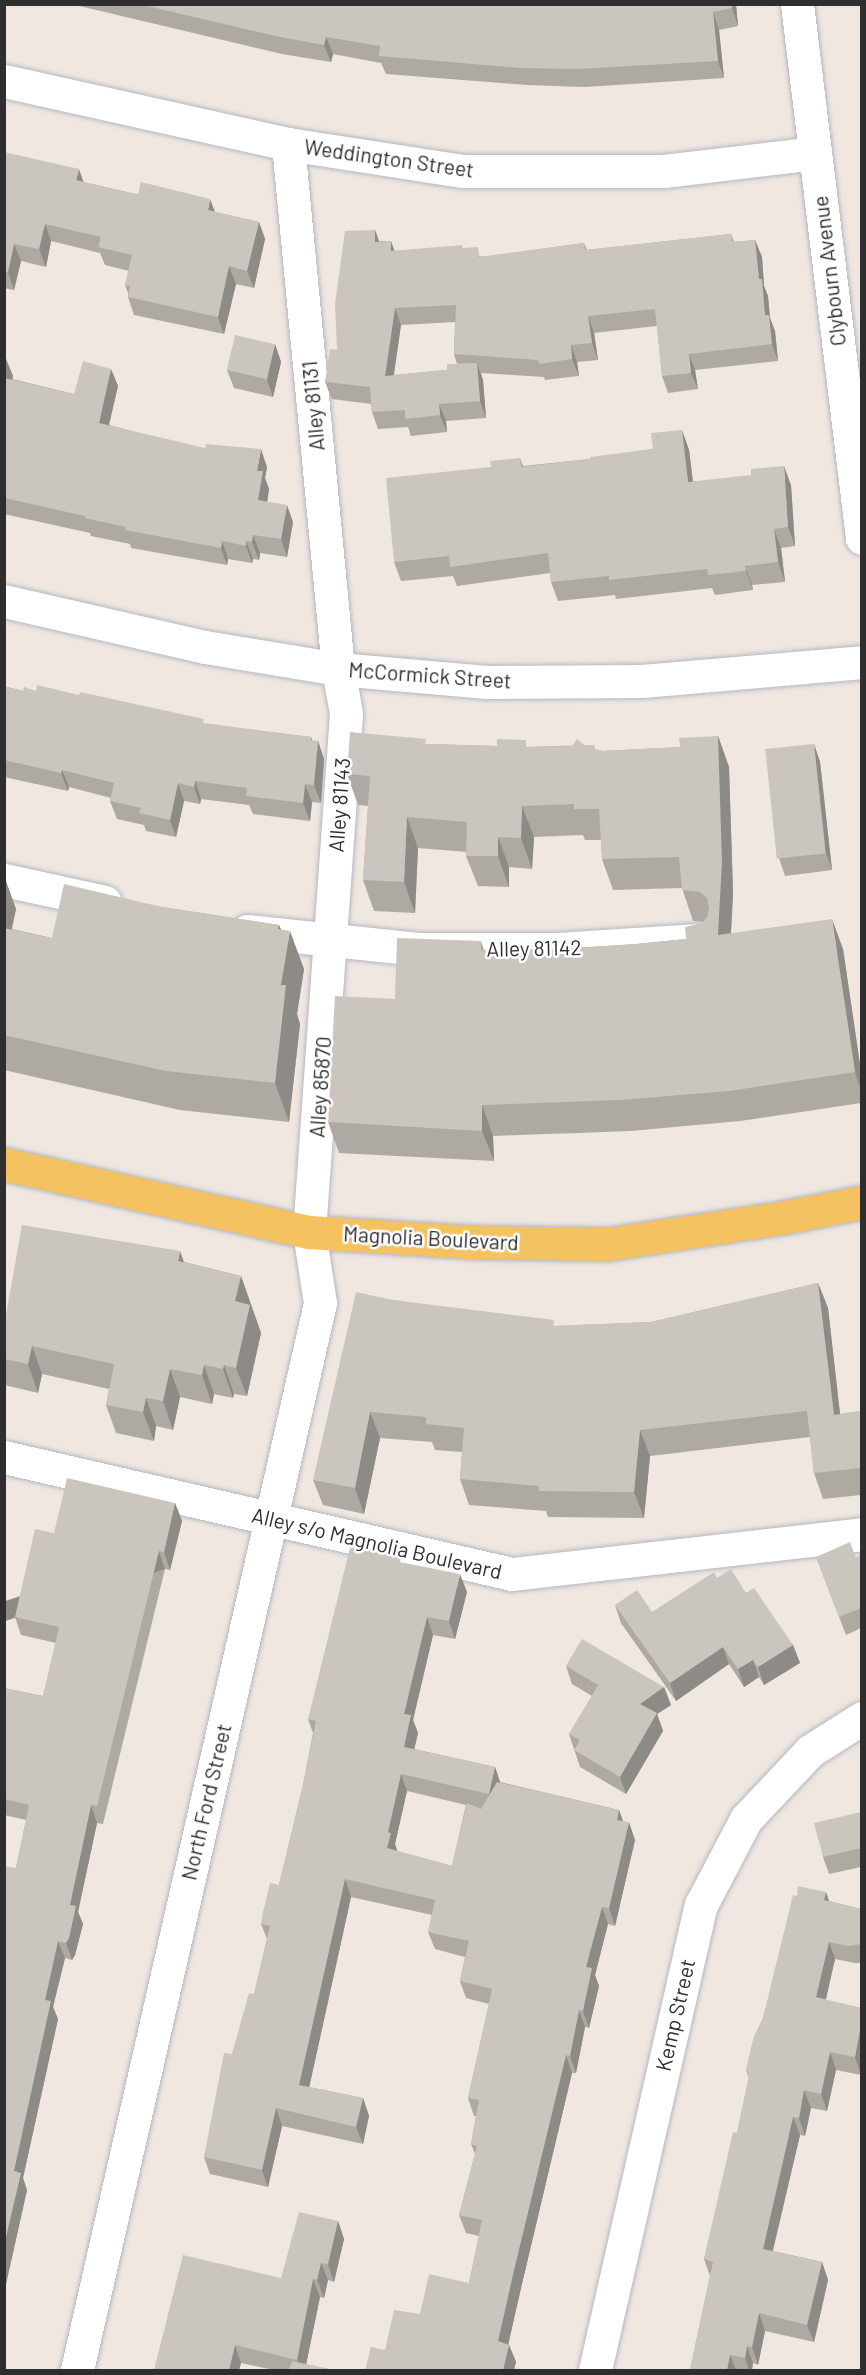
<!DOCTYPE html>
<style>
body{margin:0}
#map{position:relative;width:866px;height:2375px;overflow:hidden;background:#efe7e0;font-family:Barlow,sans-serif}
div>[style]{position:absolute}
.roads{filter:drop-shadow(0 0 2px #b4b8c1) drop-shadow(0 0 2px #b4b8c1)}
.minor>*{height:33px;margin:-16.5px;padding:0 16.5px;transform-origin:16.5px;border-radius:16.5px;background:#fff}
.major>*{height:33px;margin:-16.5px;padding:0 16.5px;transform-origin:16.5px;border-radius:16.5px;background:#f4c260}
.wall>*{inset:0;background:#afa9a4}
.shaded-wall>*{inset:0;background:#8e8a86;transform-origin:0 0}
.building>*{inset:0;background:#cbc5bf;transform-origin:0 0}
span{translate:-50% -50%;white-space:nowrap;text-align:center;line-height:1.15;-webkit-text-stroke:5px #fff;paint-order:stroke}
.street-label{font-size:21px;color:#2e2e2e}
.frame{position:absolute;inset:0;border:6px solid #2e2e2e;pointer-events:none}
</style>
<div id="map">
<div class="roads">
<div class="minor">
<i style="left:797px;top:4px;width:538px;rotate:83.06deg"></i>
<i style="left:4px;top:81px;width:291px;rotate:12.5deg"></i>
<i style="left:288px;top:144px;width:177px;rotate:8.8deg"></i>
<i style="left:463px;top:171px;width:201px"></i>
<i style="left:664px;top:171px;width:152px;rotate:-6.8deg"></i>
<i style="left:4px;top:601px;width:206px;rotate:12.9deg"></i>
<i style="left:205px;top:647px;width:135px;rotate:9.4deg"></i>
<i style="left:338px;top:669px;width:149px;rotate:5deg"></i>
<i style="left:486px;top:682px;width:156px;rotate:-0.4deg"></i>
<i style="left:642px;top:681px;width:221px;rotate:-4.9deg"></i>
<i style="left:4px;top:880px;width:103px;rotate:12.3deg"></i>
<i style="left:247px;top:931px;width:172px;rotate:6deg"></i>
<i style="left:418px;top:949px;width:139px"></i>
<i style="left:557px;top:949px;width:138px;rotate:-3.7deg"></i>
<i style="left:4px;top:1457px;width:521px;rotate:12.97deg"></i>
<i style="left:512px;top:1574px;width:352px;rotate:-6.5deg"></i>
<i style="left:77px;top:2370px;width:1094px;rotate:-77.17deg"></i>
<i style="left:320px;top:1303px;width:72px;rotate:-98.8deg"></i>
<i style="left:309px;top:1232px;width:520px;rotate:-85.92deg"></i>
<i style="left:346px;top:713px;width:45px;rotate:-100.3deg"></i>
<i style="left:338px;top:669px;width:527px;rotate:-95.44deg"></i>
<i style="left:595px;top:2370px;width:477px;rotate:-77.2deg"></i>
<i style="left:701px;top:1905px;width:97px;rotate:-62.4deg"></i>
<i style="left:746px;top:1819px;width:93px;rotate:-46.7deg"></i>
<i style="left:810px;top:1751px;width:62px;rotate:-32.4deg"></i>
</div>
<div class="major">
<i style="left:4px;top:1164px;width:312px;rotate:12.6deg"></i>
<i style="left:309px;top:1232px;width:163px;rotate:3.5deg"></i>
<i style="left:472px;top:1242px;width:136px;rotate:0.8deg"></i>
<i style="left:608px;top:1244px;width:174px;rotate:-8.6deg"></i>
<i style="left:780px;top:1218px;width:84px;rotate:-11deg"></i>
</div>
</div>
<div class="wall">
<i style="clip-path:polygon(71px 4px,736px 4px,738px 26px,719px 30px,724px 78px,585px 87px,527px 85px,386px 74px,381px 63px,333px 54px,331px 62px,282px 54px)"></i>
<i style="clip-path:polygon(4px 152px,83px 182px,259px 222px,265px 239px,254px 288px,236px 284px,224px 334px,134px 315px,128px 297px,128px 293px,125px 285px,129px 271px,105px 265px,100px 253px,51px 241px,46px 267px,21px 261px,14px 290px,4px 288px)"></i>
<i style="clip-path:polygon(evenodd,375px 230px,379px 241px,391px 241px,394px 251px,463px 248px,482px 257px,584px 243px,587px 250px,731px 234px,734px 242px,755px 240px,762px 257px,764px 286px,768px 296px,770px 318px,775px 331px,778px 361px,695px 370px,698px 389px,668px 393px,662px 376px,657px 326px,594px 333px,598px 360px,577px 362px,579px 376px,545px 380px,544px 377px,481px 373px,483px 380px,486px 418px,446px 421px,447px 432px,411px 436px,408px 427px,378px 429px,372px 412px,371px 404px,332px 399px,325px 382px,337px 350px,375px 230px,455px 322px,454px 354px,457px 364px,447px 370px,394px 375px,401px 325px,455px 322px)"></i>
<i style="clip-path:polygon(275px 344px,281px 362px,273px 397px,234px 388px,227px 370px)"></i>
<i style="clip-path:polygon(6px 359px,13px 376px,12px 379px,74px 394px,111px 369px,118px 386px,109px 425px,267px 467px,265px 478px,269px 489px,267px 502px,293px 522px,287px 557px,260px 553px,259px 560px,253px 559px,252px 563px,228px 559px,227px 565px,131px 548px,130px 544px,91px 536px,90px 533px,4px 514px,4px 367px)"></i>
<i style="clip-path:polygon(682px 430px,689px 450px,693px 481px,791px 485px,795px 546px,781px 548px,785px 582px,752px 585px,753px 590px,715px 595px,712px 588px,616px 599px,615px 595px,558px 601px,551px 582px,550px 573px,457px 586px,453px 576px,401px 581px,394px 562px,491px 467px,520px 458px,523px 466px,590px 459px,653px 449px)"></i>
<i style="clip-path:polygon(4px 686px,23px 691px,36px 691px,206px 724px,311px 737px,312px 741px,318px 741px,324px 759px,321px 803px,312px 802px,310px 821px,253px 814px,249px 805px,201px 799px,200px 804px,184px 801px,176px 837px,146px 831px,144px 825px,117px 819px,110px 801px,111px 798px,69px 787px,68px 791px,4px 777px)"></i>
<i style="clip-path:polygon(718px 736px,729px 767px,733px 893px,731px 933px,843px 949px,861px 1071px,861px 1103px,740px 1121px,631px 1131px,493px 1136px,494px 1161px,339px 1153px,328px 1122px,395px 999px,481px 941px,484px 950px,559px 949px,636px 944px,686px 939px,703px 922px,693px 921px,682px 888px,613px 890px,602px 859px,601px 840px,585px 840px,583px 835px,534px 837px,532px 869px,509px 867px,509px 887px,478px 886px,466px 856px,467px 852px,418px 848px,415px 913px,374px 911px,363px 880px,368px 806px,358px 805px,347px 774px,428px 744px,528px 747px,594px 745px,595px 750px,603px 751px,680px 747px)"></i>
<i style="clip-path:polygon(814px 744px,820px 762px,832px 870px,785px 876px,779px 858px)"></i>
<i style="clip-path:polygon(4px 876px,16px 909px,12px 929px,52px 938px,162px 907px,279px 925px,281px 929px,304px 969px,297px 1014px,300px 1024px,289px 1122px,180px 1110px,4px 1070px)"></i>
<i style="clip-path:polygon(184px 1262px,241px 1276px,261px 1333px,247px 1396px,234px 1394px,233px 1398px,214px 1394px,212px 1404px,180px 1397px,173px 1430px,156px 1426px,154px 1441px,116px 1433px,106px 1405px,109px 1389px,42px 1374px,38px 1393px,4px 1385px,4px 1326px)"></i>
<i style="clip-path:polygon(818px 1283px,828px 1308px,840px 1414px,861px 1411px,861px 1495px,823px 1499px,814px 1473px,810px 1437px,650px 1456px,644px 1518px,548px 1517px,546px 1511px,469px 1505px,460px 1479px,462px 1452px,435px 1450px,432px 1442px,380px 1438px,364px 1514px,323px 1505px,313px 1480px,393px 1300px,556px 1326px,651px 1322px)"></i>
<i style="clip-path:polygon(175px 1503px,182px 1521px,170px 1570px,165px 1569px,103px 1824px,97px 1823px,78px 1912px,83px 1924px,75px 1955px,72px 1960px,65px 1958px,53px 2007px,58px 2019px,23px 2178px,27px 2190px,4px 2293px,16px 1868px,26px 1820px,4px 1815px,4px 1688px,43px 1696px,56px 1643px,21px 1635px,15px 1617px,54px 1533px)"></i>
<i style="clip-path:polygon(861px 1555px,861px 1628px,846px 1635px,816px 1557px,856px 1558px)"></i>
<i style="clip-path:polygon(evenodd,405px 1563px,467px 1592px,455px 1639px,433px 1635px,413px 1720px,418px 1733px,414px 1749px,495px 1767px,500px 1782px,619px 1810px,623px 1821px,635px 1840px,615px 1926px,608px 1924px,595px 1975px,599px 1986px,589px 2028px,585px 2027px,576px 2073px,572px 2073px,521px 2288px,508px 2344px,509px 2345px,516px 2362px,514px 2370px,365px 2370px,420px 2314px,469px 2283px,479px 2236px,466px 2233px,459px 2215px,475px 2154px,471px 2144px,476px 2116px,474px 2116px,468px 2098px,489px 2004px,466px 1998px,460px 1981px,465px 1957px,435px 1949px,428px 1932px,432px 1915px,351px 1897px,309px 2087px,363px 2098px,369px 2116px,363px 2144px,282px 2126px,268px 2187px,210px 2174px,204px 2157px,232px 2054px,254px 1994px,267px 1939px,261px 1924px,279px 1885px,303px 1785px,313px 1733px,308px 1719px,405px 1563px,407px 1791px,466px 1805px,452px 1866px,397px 1851px,395px 1844px,407px 1791px)"></i>
<i style="clip-path:polygon(717px 1578px,746px 1593px,793px 1645px,800px 1663px,764px 1685px,759px 1677px,744px 1687px,729px 1664px,676px 1701px,621px 1623px,615px 1605px,652px 1612px)"></i>
<i style="clip-path:polygon(566px 1666px,664px 1687px,671px 1705px,657px 1714px,663px 1731px,626px 1794px,580px 1767px,569px 1734px,592px 1696px,572px 1684px)"></i>
<i style="clip-path:polygon(861px 1812px,861px 1867px,829px 1874px,823px 1857px)"></i>
<i style="clip-path:polygon(826px 1892px,829px 1901px,861px 1909px,861px 1963px,855px 1963px,835px 1959px,826px 2000px,861px 2008px,861px 2075px,836px 2070px,827px 2111px,811px 2108px,805px 2136px,800px 2135px,773px 2251px,822px 2262px,828px 2280px,814px 2342px,765px 2331px,758px 2365px,753px 2363px,752px 2370px,690px 2370px,710px 2276px,704px 2259px,737px 2133px,749px 2078px,746px 2070px,763px 2018px,797px 1896px)"></i>
<i style="clip-path:polygon(338px 2221px,344px 2239px,334px 2282px,328px 2280px,324px 2298px,320px 2297px,306px 2364px,333px 2370px,274px 2370px,241px 2363px,239px 2370px,154px 2370px,281px 2278px)"></i>
</div>
<div class="shaded-wall">
<i style="clip-path:polygon(732px 4px,736px 4px,738px 26px,732px 8px)"></i>
<i style="clip-path:polygon(713px 12px,719px 30px,724px 78px,718px 61px)"></i>
<i style="clip-path:polygon(326px 37px,333px 54px,331px 62px,324px 45px)"></i>
<i style="clip-path:polygon(79px 169px,85px 186px,76px 180px)"></i>
<i style="clip-path:polygon(210px 199px,217px 217px,208px 210px)"></i>
<i style="clip-path:polygon(259px 222px,265px 239px,254px 288px,247px 271px)"></i>
<i style="clip-path:polygon(45px 224px,51px 241px,46px 267px,39px 249px)"></i>
<i style="clip-path:polygon(375px 230px,381px 247px,375px 242px)"></i>
<i style="clip-path:polygon(755px 240px,762px 257px,764px 286px,768px 296px,770px 318px,775px 331px,778px 361px,772px 344px,765px 315px,759px 279px)"></i>
<i style="clip-path:polygon(391px 241px,397px 258px,391px 251px)"></i>
<i style="clip-path:polygon(14px 244px,21px 261px,14px 290px,8px 272px)"></i>
<i style="clip-path:polygon(229px 266px,236px 284px,224px 334px,218px 317px)"></i>
<i style="clip-path:polygon(395px 308px,401px 325px,391px 393px,385px 376px)"></i>
<i style="clip-path:polygon(588px 316px,594px 333px,598px 360px,592px 343px)"></i>
<i style="clip-path:polygon(275px 344px,281px 362px,273px 397px,267px 380px)"></i>
<i style="clip-path:polygon(571px 345px,577px 362px,579px 376px,572px 359px)"></i>
<i style="clip-path:polygon(689px 354px,695px 370px,698px 389px,691px 373px)"></i>
<i style="clip-path:polygon(6px 359px,13px 376px,9px 395px,4px 383px,4px 367px)"></i>
<i style="clip-path:polygon(477px 363px,483px 380px,486px 418px,480px 401px)"></i>
<i style="clip-path:polygon(111px 369px,118px 386px,105px 441px,99px 423px)"></i>
<i style="clip-path:polygon(439px 404px,446px 421px,447px 432px,440px 415px)"></i>
<i style="clip-path:polygon(682px 430px,689px 450px,695px 501px,688px 482px)"></i>
<i style="clip-path:polygon(261px 449px,267px 467px,265px 478px,269px 489px,265px 518px,258px 500px,257px 471px)"></i>
<i style="clip-path:polygon(784px 466px,791px 485px,795px 546px,788px 527px)"></i>
<i style="clip-path:polygon(287px 505px,293px 522px,287px 557px,281px 539px)"></i>
<i style="clip-path:polygon(774px 529px,781px 548px,785px 582px,778px 562px)"></i>
<i style="clip-path:polygon(253px 535px,260px 553px,259px 560px,252px 542px)"></i>
<i style="clip-path:polygon(222px 541px,228px 559px,227px 565px,221px 548px)"></i>
<i style="clip-path:polygon(246px 541px,253px 559px,252px 563px,246px 546px)"></i>
<i style="clip-path:polygon(745px 566px,752px 585px,753px 590px,746px 571px)"></i>
<i style="clip-path:polygon(718px 736px,729px 767px,733px 893px,729px 966px,718px 935px)"></i>
<i style="clip-path:polygon(311px 737px,317px 753px,318px 741px,324px 759px,321px 803px,314px 785px)"></i>
<i style="clip-path:polygon(814px 744px,820px 762px,832px 870px,826px 853px)"></i>
<i style="clip-path:polygon(62px 770px,69px 787px,68px 791px,61px 773px)"></i>
<i style="clip-path:polygon(195px 781px,201px 799px,200px 804px,194px 787px)"></i>
<i style="clip-path:polygon(178px 783px,184px 801px,176px 837px,170px 820px)"></i>
<i style="clip-path:polygon(305px 784px,312px 802px,310px 821px,303px 803px)"></i>
<i style="clip-path:polygon(522px 806px,534px 837px,532px 869px,521px 838px)"></i>
<i style="clip-path:polygon(407px 817px,418px 848px,415px 913px,404px 882px)"></i>
<i style="clip-path:polygon(498px 837px,509px 867px,509px 887px,498px 856px)"></i>
<i style="clip-path:polygon(4px 876px,16px 909px,4px 961px)"></i>
<i style="clip-path:polygon(832px 919px,843px 949px,861px 1071px,861px 1090px,855px 1072px)"></i>
<i style="clip-path:polygon(279px 925px,287px 947px,290px 931px,304px 969px,297px 1014px,300px 1024px,289px 1122px,275px 1083px,281px 985px,278px 929px)"></i>
<i style="clip-path:polygon(482px 1105px,493px 1136px,494px 1161px,482px 1131px)"></i>
<i style="clip-path:polygon(180px 1251px,190px 1279px,178px 1261px)"></i>
<i style="clip-path:polygon(241px 1276px,261px 1333px,247px 1396px,236px 1368px,235px 1301px)"></i>
<i style="clip-path:polygon(818px 1283px,828px 1308px,843px 1440px,834px 1415px)"></i>
<i style="clip-path:polygon(32px 1346px,42px 1374px,38px 1393px,28px 1364px)"></i>
<i style="clip-path:polygon(204px 1365px,214px 1394px,212px 1404px,202px 1375px)"></i>
<i style="clip-path:polygon(224px 1365px,234px 1394px,233px 1398px,223px 1369px)"></i>
<i style="clip-path:polygon(170px 1369px,180px 1397px,173px 1430px,163px 1401px)"></i>
<i style="clip-path:polygon(146px 1398px,156px 1426px,154px 1441px,143px 1412px)"></i>
<i style="clip-path:polygon(370px 1412px,380px 1438px,364px 1514px,355px 1488px)"></i>
<i style="clip-path:polygon(640px 1430px,650px 1456px,644px 1518px,634px 1492px)"></i>
<i style="clip-path:polygon(175px 1503px,182px 1521px,170px 1570px,164px 1552px)"></i>
<i style="left:159px;top:1551px;width:19px;height:262px;rotate:72deg"></i>
<i style="clip-path:polygon(460px 1574px,467px 1592px,455px 1639px,449px 1621px)"></i>
<i style="clip-path:polygon(427px 1617px,433px 1635px,413px 1720px,418px 1733px,411px 1764px,404px 1747px,404px 1714px)"></i>
<i style="clip-path:polygon(793px 1645px,800px 1663px,764px 1685px,758px 1667px)"></i>
<i style="clip-path:polygon(723px 1647px,729px 1664px,676px 1701px,670px 1683px)"></i>
<i style="clip-path:polygon(753px 1660px,759px 1677px,744px 1687px,738px 1669px)"></i>
<i style="clip-path:polygon(664px 1687px,671px 1705px,657px 1714px,663px 1731px,626px 1794px,620px 1777px,640px 1704px)"></i>
<i style="clip-path:polygon(495px 1767px,501px 1785px,495px 1812px,489px 1794px)"></i>
<i style="clip-path:polygon(401px 1774px,407px 1791px,395px 1844px,397px 1850px,394px 1866px,387px 1848px,388px 1832px)"></i>
<i style="clip-path:polygon(91px 1805px,97px 1823px,78px 1912px,83px 1924px,75px 1955px,72px 1960px,66px 1943px,70px 1905px)"></i>
<i style="clip-path:polygon(619px 1810px,625px 1827px,617px 1820px)"></i>
<i style="clip-path:polygon(629px 1822px,635px 1840px,615px 1926px,609px 1908px)"></i>
<i style="clip-path:polygon(345px 1879px,351px 1897px,306px 2102px,299px 2085px)"></i>
<i style="clip-path:polygon(826px 1892px,832px 1910px,824px 1900px)"></i>
<i style="clip-path:polygon(602px 1907px,608px 1924px,595px 1975px,599px 1986px,589px 2028px,583px 2011px,586px 1967px)"></i>
<i style="clip-path:polygon(58px 1941px,65px 1958px,53px 2007px,58px 2019px,23px 2178px,27px 2190px,4px 2293px,4px 2246px,14px 2171px,45px 2000px)"></i>
<i style="clip-path:polygon(829px 1942px,835px 1959px,822px 2015px,816px 1997px)"></i>
<i style="clip-path:polygon(579px 2010px,585px 2027px,576px 2073px,570px 2056px)"></i>
<i style="clip-path:polygon(861px 2025px,861px 2075px,855px 2057px)"></i>
<i style="clip-path:polygon(830px 2052px,836px 2070px,827px 2111px,821px 2094px)"></i>
<i style="clip-path:polygon(566px 2055px,572px 2073px,521px 2288px,505px 2359px,498px 2341px,514px 2270px)"></i>
<i style="clip-path:polygon(804px 2090px,811px 2108px,805px 2136px,799px 2118px)"></i>
<i style="clip-path:polygon(363px 2098px,369px 2116px,363px 2144px,356px 2127px)"></i>
<i style="clip-path:polygon(276px 2108px,282px 2126px,268px 2187px,262px 2170px)"></i>
<i style="clip-path:polygon(793px 2117px,800px 2135px,769px 2266px,763px 2249px)"></i>
<i style="clip-path:polygon(338px 2221px,344px 2239px,334px 2282px,328px 2264px)"></i>
<i style="clip-path:polygon(822px 2262px,828px 2280px,814px 2342px,807px 2325px)"></i>
<i style="clip-path:polygon(321px 2263px,328px 2280px,324px 2298px,317px 2280px)"></i>
<i style="clip-path:polygon(313px 2279px,320px 2297px,305px 2370px,301px 2370px,297px 2360px)"></i>
<i style="clip-path:polygon(759px 2313px,765px 2331px,758px 2365px,752px 2347px)"></i>
<i style="clip-path:polygon(235px 2345px,241px 2363px,239px 2370px,229px 2370px)"></i>
<i style="clip-path:polygon(509px 2345px,516px 2362px,514px 2370px,503px 2370px)"></i>
<i style="clip-path:polygon(747px 2346px,753px 2363px,752px 2370px,749px 2370px,745px 2358px)"></i>
<i style="clip-path:polygon(730px 2355px,736px 2370px,727px 2370px)"></i>
</div>
<div class="building">
<i style="clip-path:polygon(139px 4px,732px 4px,732px 8px,713px 12px,718px 61px,578px 69px,520px 68px,379px 56px,380px 46px,326px 37px,324px 45px,275px 36px)"></i>
<i style="clip-path:polygon(4px 152px,79px 169px,76px 180px,138px 195px,141px 182px,210px 199px,208px 210px,259px 222px,247px 271px,229px 266px,218px 317px,128px 297px,130px 286px,125px 285px,132px 255px,98px 247px,101px 237px,45px 224px,39px 249px,14px 244px,8px 272px,4px 272px)"></i>
<i style="clip-path:polygon(375px 230px,375px 242px,391px 241px,391px 251px,462px 245px,462px 248px,478px 247px,479px 257px,584px 243px,585px 250px,731px 234px,732px 242px,755px 240px,759px 279px,762px 279px,765px 315px,769px 315px,772px 344px,689px 354px,691px 373px,662px 376px,655px 309px,588px 316px,592px 343px,571px 345px,572px 359px,539px 364px,538px 360px,454px 354px,456px 305px,395px 308px,385px 376px,447px 370px,447px 364px,477px 363px,480px 401px,439px 404px,440px 415px,405px 419px,405px 410px,372px 412px,370px 387px,325px 382px,330px 349px,337px 350px,335px 304px,345px 231px)"></i>
<i style="left:235px;top:335px;width:41px;height:36px;rotate:13deg"></i>
<i style="clip-path:polygon(83px 361px,111px 369px,99px 423px,205px 448px,206px 444px,261px 449px,257px 471px,263px 471px,258px 500px,287px 505px,281px 539px,253px 535px,252px 542px,246px 541px,246px 546px,222px 541px,221px 548px,125px 530px,126px 527px,85px 518px,85px 516px,4px 498px,4px 378px,74px 394px)"></i>
<i style="clip-path:polygon(682px 430px,688px 482px,751px 475px,751px 469px,784px 466px,788px 527px,774px 529px,778px 562px,745px 566px,746px 571px,708px 575px,707px 569px,609px 580px,609px 576px,551px 582px,548px 553px,450px 567px,449px 556px,394px 562px,386px 478px,491px 467px,490px 461px,520px 458px,521px 467px,590px 459px,590px 457px,653px 449px,651px 433px)"></i>
<i style="clip-path:polygon(37px 685px,79px 695px,80px 692px,204px 719px,203px 723px,311px 737px,311px 740px,318px 741px,314px 785px,305px 784px,303px 803px,246px 796px,247px 788px,195px 781px,194px 787px,178px 783px,170px 820px,139px 813px,141px 808px,110px 801px,114px 783px,62px 770px,61px 773px,4px 760px,4px 686px,23px 691px,24px 687px,36px 691px)"></i>
<i style="clip-path:polygon(350px 732px,426px 739px,425px 744px,497px 746px,497px 739px,526px 740px,526px 747px,572px 746px,577px 739px,584px 745px,594px 745px,594px 749px,603px 751px,680px 747px,679px 738px,718px 736px,722px 862px,718px 935px,832px 919px,855px 1072px,729px 1091px,620px 1100px,482px 1105px,482px 1131px,328px 1122px,335px 996px,395px 999px,397px 938px,481px 941px,481px 950px,559px 949px,636px 944px,686px 939px,685px 927px,702px 923px,707px 917px,709px 908px,707px 898px,700px 892px,682px 890px,679px 857px,602px 859px,599px 809px,574px 809px,574px 804px,522px 806px,521px 838px,498px 837px,498px 856px,466px 856px,467px 822px,407px 817px,404px 882px,363px 880px,370px 776px,347px 774px)"></i>
<i style="left:814px;top:744px;width:110px;height:49px;rotate:84deg"></i>
<i style="clip-path:polygon(64px 884px,162px 907px,279px 925px,278px 929px,290px 931px,281px 985px,286px 985px,275px 1083px,166px 1071px,4px 1035px,4px 928px,52px 938px)"></i>
<i style="clip-path:polygon(22px 1225px,180px 1251px,178px 1261px,241px 1276px,235px 1301px,250px 1305px,236px 1368px,224px 1365px,223px 1369px,204px 1365px,202px 1375px,170px 1369px,163px 1401px,146px 1398px,143px 1412px,106px 1405px,114px 1364px,32px 1346px,28px 1364px,4px 1359px,4px 1326px)"></i>
<i style="clip-path:polygon(818px 1283px,834px 1415px,861px 1411px,861px 1468px,814px 1473px,807px 1411px,640px 1430px,634px 1492px,539px 1491px,539px 1486px,460px 1479px,464px 1428px,426px 1424px,426px 1417px,370px 1412px,355px 1488px,313px 1480px,356px 1292px,393px 1300px,554px 1320px,553px 1326px,651px 1322px)"></i>
<i style="clip-path:polygon(67px 1478px,175px 1503px,164px 1552px,159px 1551px,97px 1806px,91px 1805px,70px 1905px,76px 1906px,69px 1938px,66px 1943px,58px 1941px,45px 2000px,51px 2001px,14px 2171px,21px 2173px,4px 2246px,4px 1866px,16px 1868px,29px 1805px,4px 1799px,4px 1688px,43px 1696px,59px 1627px,15px 1617px,35px 1529px,54px 1533px)"></i>
<i style="clip-path:polygon(850px 1542px,856px 1558px,861px 1555px,861px 1608px,839px 1617px,816px 1557px)"></i>
<i style="clip-path:polygon(351px 1544px,402px 1555px,400px 1562px,460px 1574px,449px 1621px,427px 1617px,404px 1714px,411px 1715px,404px 1747px,495px 1767px,489px 1794px,401px 1774px,388px 1832px,391px 1833px,387px 1848px,452px 1866px,467px 1803px,481px 1809px,497px 1782px,619px 1810px,617px 1820px,629px 1822px,609px 1908px,602px 1907px,586px 1967px,592px 1968px,583px 2011px,579px 2010px,570px 2056px,566px 2055px,514px 2270px,498px 2341px,509px 2345px,503px 2370px,365px 2370px,371px 2347px,385px 2350px,394px 2310px,420px 2314px,429px 2274px,469px 2283px,482px 2220px,459px 2215px,477px 2146px,471px 2144px,479px 2100px,468px 2098px,492px 1989px,460px 1981px,469px 1941px,428px 1932px,435px 1900px,345px 1879px,299px 2085px,363px 2098px,356px 2127px,276px 2108px,262px 2170px,204px 2157px,224px 2053px,232px 2054px,249px 1993px,254px 1994px,270px 1926px,261px 1924px,263px 1912px,270px 1883px,279px 1885px,303px 1785px,316px 1721px,308px 1719px)"></i>
<i style="clip-path:polygon(731px 1569px,746px 1593px,754px 1588px,793px 1645px,758px 1667px,753px 1660px,738px 1669px,723px 1647px,670px 1683px,615px 1605px,637px 1590px,652px 1612px,714px 1572px,717px 1578px)"></i>
<i style="clip-path:polygon(582px 1639px,664px 1687px,640px 1704px,657px 1713px,620px 1777px,574px 1750px,580px 1740px,569px 1734px,598px 1685px,566px 1666px)"></i>
<i style="clip-path:polygon(861px 1812px,861px 1848px,823px 1857px,814px 1823px)"></i>
<i style="clip-path:polygon(798px 1886px,826px 1892px,824px 1900px,861px 1909px,861px 1944px,848px 1946px,829px 1942px,816px 1997px,861px 2008px,861px 2025px,855px 2057px,830px 2052px,821px 2094px,804px 2090px,799px 2118px,793px 2117px,763px 2249px,822px 2262px,807px 2325px,759px 2313px,752px 2347px,747px 2346px,745px 2358px,730px 2355px,727px 2370px,690px 2370px,713px 2262px,704px 2259px,733px 2132px,737px 2133px,749px 2075px,746px 2070px,754px 2036px,763px 2018px,793px 1895px,797px 1896px)"></i>
<i style="clip-path:polygon(299px 2212px,338px 2221px,328px 2264px,321px 2263px,317px 2280px,313px 2279px,297px 2360px,235px 2345px,229px 2370px,154px 2370px,183px 2255px,281px 2278px)"></i>
<i style="clip-path:polygon(292px 2361px,333px 2370px,289px 2370px)"></i>
</div>
<div class="street-label">
<span style="left:389px;top:158px;rotate:8deg">Weddington Street</span>
<span style="left:829px;top:271px;rotate:-97deg">Clybourn Avenue</span>
<span style="left:313px;top:406px;rotate:-95deg">Alley 81131</span>
<span style="left:430px;top:675px;rotate:4deg">McCormick Street</span>
<span style="left:339px;top:805px;rotate:-86deg">Alley 81143</span>
<span style="left:534px;top:948px;rotate:-1deg">Alley 81142</span>
<span style="left:320px;top:1087px;rotate:-86deg">Alley 85870</span>
<span style="left:431px;top:1238px;rotate:3deg">Magnolia Boulevard</span>
<span style="left:377px;top:1543px;rotate:13deg">Alley s/o Magnolia Boulevard</span>
<span style="left:206px;top:1802px;rotate:-77deg">North Ford Street</span>
<span style="left:675px;top:2015px;rotate:-77deg">Kemp Street</span>
</div>
<div class="frame"></div>
</div>
